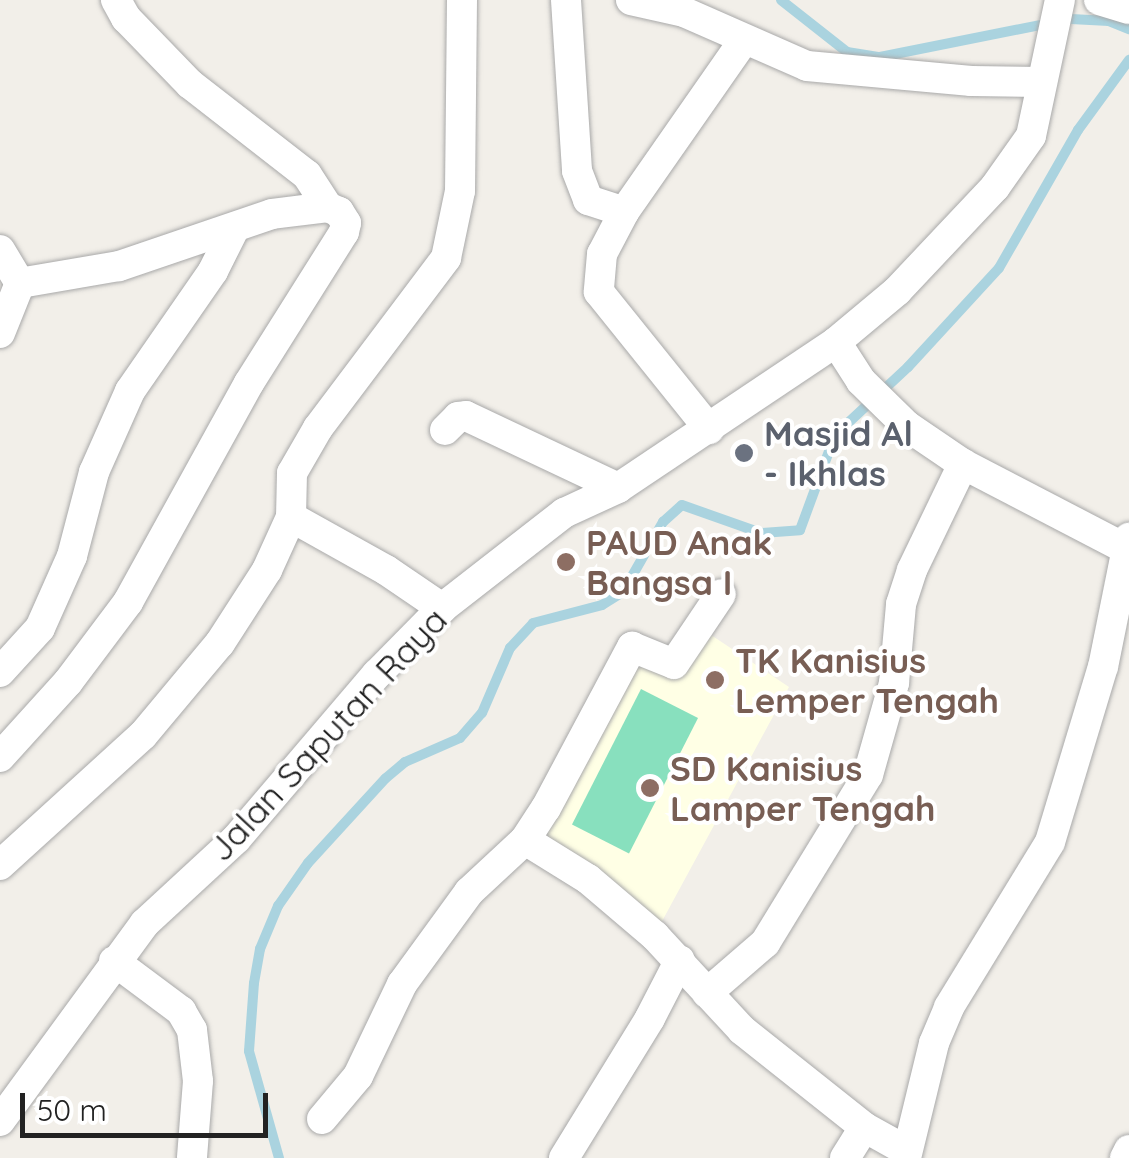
<!DOCTYPE html>
<style>
body{margin:0}
#map{position:relative;width:1129px;height:1158px;overflow:hidden;background:#f2efe9;font-family:Quicksand,sans-serif}
div>[style]{position:absolute}
.education>*{inset:0;background:#ffffe5}
.pitch>*{inset:0;background:#88e0be;transform-origin:0 0}
.stream>*{height:10px;margin:-5px;padding:0 5px;transform-origin:5px;border-radius:5px;background:#aad3df}
.roads{filter:drop-shadow(0 0 2px #a9a9a9) drop-shadow(0 0 2px #a9a9a9)}
.minor>*{height:30px;margin:-15px;padding:0 15px;transform-origin:15px;border-radius:15px;background:#fff}
.dots>*{width:28px;height:28px;translate:-50% -50%;box-sizing:border-box;border:5px solid #fff;border-radius:50%}
span{translate:-50% -50%;white-space:nowrap;text-align:center;line-height:1.15;-webkit-text-stroke:8px #fff;paint-order:stroke}
.worship-label{font-size:35px;color:#5b616d;font-weight:700}
.left{translate:0 -50%;text-align:left}
.education-label{font-size:35px;color:#785e54;font-weight:700}
.street-label{font-size:35px;color:#222}
.scale{position:absolute;left:20px;top:1093px;width:248px;height:45px;box-sizing:border-box;border:5px solid #222;border-top:0;padding-left:12px;font-size:30px;line-height:35px;white-space:nowrap;color:#222;-webkit-text-stroke:8px #fff;paint-order:stroke}
</style>
<div id="map">
<div class="education">
<i style="clip-path:polygon(705px 631px,789px 687px,660px 925px,537px 841px,637px 654px,674px 670px)"></i>
</div>
<div class="pitch">
<i style="left:641px;top:689px;width:64px;height:152px;rotate:27deg"></i>
</div>
<div class="stream">
<i style="left:781px;top:0;width:84px;rotate:38.2deg"></i>
<i style="left:847px;top:52px;width:33px;rotate:9deg"></i>
<i style="left:880px;top:57px;width:195px;rotate:-11.3deg"></i>
<i style="left:1071px;top:19px;width:38px;rotate:3deg"></i>
<i style="left:1109px;top:21px;width:22px;rotate:22deg"></i>
<i style="left:279px;top:1158px;width:111px;rotate:-105.7deg"></i>
<i style="left:249px;top:1051px;width:68px;rotate:-85.8deg"></i>
<i style="left:254px;top:983px;width:35px;rotate:-80deg"></i>
<i style="left:260px;top:949px;width:47px;rotate:-67.3deg"></i>
<i style="left:278px;top:906px;width:52px;rotate:-55.1deg"></i>
<i style="left:308px;top:863px;width:115px;rotate:-47.5deg"></i>
<i style="left:386px;top:778px;width:25px;rotate:-40deg"></i>
<i style="left:405px;top:762px;width:60px;rotate:-23.6deg"></i>
<i style="left:460px;top:738px;width:33px;rotate:-49deg"></i>
<i style="left:482px;top:713px;width:71px;rotate:-66.7deg"></i>
<i style="left:510px;top:648px;width:34px;rotate:-47deg"></i>
<i style="left:533px;top:623px;width:71px;rotate:-14.6deg"></i>
<i style="left:602px;top:605px;width:25px;rotate:-32deg"></i>
<i style="left:623px;top:592px;width:81px;rotate:-60.3deg"></i>
<i style="left:663px;top:522px;width:25px;rotate:-42deg"></i>
<i style="left:682px;top:505px;width:84px;rotate:19.5deg"></i>
<i style="left:761px;top:533px;width:39px;rotate:-4deg"></i>
<i style="left:800px;top:530px;width:101px;rotate:-69.8deg"></i>
<i style="left:835px;top:435px;width:100px;rotate:-43deg"></i>
<i style="left:908px;top:367px;width:134px;rotate:-47.4deg"></i>
<i style="left:999px;top:268px;width:159px;rotate:-60.2deg"></i>
<i style="left:1078px;top:130px;width:87px;rotate:-53.9deg"></i>
</div>
<div class="roads">
<div class="minor">
<i style="left:116px;top:0;width:21px;rotate:61deg"></i>
<i style="left:126px;top:18px;width:92px;rotate:45.9deg"></i>
<i style="left:190px;top:84px;width:148px;rotate:37.9deg"></i>
<i style="left:307px;top:175px;width:38px;rotate:57deg"></i>
<i style="left:566px;top:0;width:171px;rotate:86.3deg"></i>
<i style="left:577px;top:171px;width:31px;rotate:69deg"></i>
<i style="left:588px;top:200px;width:38px;rotate:18deg"></i>
<i style="left:624px;top:212px;width:210px;rotate:-55.1deg"></i>
<i style="left:631px;top:0;width:54px;rotate:12.8deg"></i>
<i style="left:684px;top:12px;width:134px;rotate:23.7deg"></i>
<i style="left:807px;top:66px;width:165px;rotate:5.2deg"></i>
<i style="left:971px;top:81px;width:69px;rotate:0.8deg"></i>
<i style="left:1099px;top:0;width:31px;rotate:17deg"></i>
<i style="left:624px;top:212px;width:47px;rotate:117.6deg"></i>
<i style="left:602px;top:254px;width:38px;rotate:95deg"></i>
<i style="left:599px;top:292px;width:176px;rotate:51.2deg"></i>
<i style="left:0;top:250px;width:39px;rotate:59deg"></i>
<i style="left:0;top:333px;width:54px;rotate:-68.2deg"></i>
<i style="left:836px;top:342px;width:46px;rotate:57.3deg"></i>
<i style="left:861px;top:381px;width:64px;rotate:44.4deg"></i>
<i style="left:907px;top:426px;width:68px;rotate:34.2deg"></i>
<i style="left:963px;top:464px;width:184px;rotate:27.5deg"></i>
<i style="left:445px;top:430px;width:18px;rotate:-45deg"></i>
<i style="left:458px;top:417px;width:8px;rotate:-7deg"></i>
<i style="left:466px;top:416px;width:168px;rotate:25.3deg"></i>
<i style="left:291px;top:517px;width:109px;rotate:29.2deg"></i>
<i style="left:386px;top:570px;width:68px;rotate:34.2deg"></i>
<i style="left:0;top:672px;width:59px;rotate:-47.7deg"></i>
<i style="left:40px;top:628px;width:79px;rotate:-66deg"></i>
<i style="left:72px;top:556px;width:87px;rotate:-75.3deg"></i>
<i style="left:94px;top:472px;width:89px;rotate:-66deg"></i>
<i style="left:130px;top:391px;width:146px;rotate:-55.3deg"></i>
<i style="left:213px;top:271px;width:49px;rotate:-63.4deg"></i>
<i style="left:0;top:757px;width:101px;rotate:-47.8deg"></i>
<i style="left:68px;top:682px;width:100px;rotate:-53.1deg"></i>
<i style="left:128px;top:602px;width:250px;rotate:-61.1deg"></i>
<i style="left:249px;top:383px;width:178px;rotate:-57.8deg"></i>
<i style="left:344px;top:232px;width:9px;rotate:-77deg"></i>
<i style="left:346px;top:223px;width:13px;rotate:-122deg"></i>
<i style="left:339px;top:212px;width:12px;rotate:-156deg"></i>
<i style="left:328px;top:207px;width:56px;rotate:172.9deg"></i>
<i style="left:272px;top:214px;width:162px;rotate:161.2deg"></i>
<i style="left:119px;top:266px;width:100px;rotate:170.3deg"></i>
<i style="left:525px;top:840px;width:74px;rotate:31.8deg"></i>
<i style="left:588px;top:879px;width:88px;rotate:40.4deg"></i>
<i style="left:655px;top:936px;width:128px;rotate:47.2deg"></i>
<i style="left:742px;top:1030px;width:156px;rotate:38.5deg"></i>
<i style="left:864px;top:1127px;width:49px;rotate:29.2deg"></i>
<i style="left:0;top:865px;width:193px;rotate:-42.3deg"></i>
<i style="left:143px;top:735px;width:120px;rotate:-50.1deg"></i>
<i style="left:220px;top:643px;width:87px;rotate:-57.2deg"></i>
<i style="left:267px;top:570px;width:58px;rotate:-65.6deg"></i>
<i style="left:291px;top:517px;width:44px;rotate:-88.7deg"></i>
<i style="left:292px;top:473px;width:52px;rotate:-60deg"></i>
<i style="left:318px;top:428px;width:213px;rotate:-53deg"></i>
<i style="left:446px;top:258px;width:68px;rotate:-78.2deg"></i>
<i style="left:460px;top:191px;width:191px;rotate:-89.4deg"></i>
<i style="left:114px;top:961px;width:84px;rotate:36.7deg"></i>
<i style="left:181px;top:1011px;width:22px;rotate:60deg"></i>
<i style="left:192px;top:1030px;width:51px;rotate:83.3deg"></i>
<i style="left:198px;top:1081px;width:77px;rotate:94.5deg"></i>
<i style="left:707px;top:993px;width:77px;rotate:-40.8deg"></i>
<i style="left:765px;top:943px;width:197px;rotate:-58.5deg"></i>
<i style="left:868px;top:775px;width:96px;rotate:-74.2deg"></i>
<i style="left:894px;top:683px;width:79px;rotate:-84.9deg"></i>
<i style="left:901px;top:604px;width:36px;rotate:-72deg"></i>
<i style="left:912px;top:570px;width:118px;rotate:-64.3deg"></i>
<i style="left:322px;top:1119px;width:56px;rotate:-50.1deg"></i>
<i style="left:358px;top:1076px;width:102px;rotate:-64.4deg"></i>
<i style="left:402px;top:984px;width:114px;rotate:-53.9deg"></i>
<i style="left:469px;top:892px;width:76px;rotate:-42.9deg"></i>
<i style="left:525px;top:840px;width:38px;rotate:-57deg"></i>
<i style="left:546px;top:808px;width:183px;rotate:-61.9deg"></i>
<i style="left:632px;top:647px;width:45px;rotate:22deg"></i>
<i style="left:674px;top:664px;width:84px;rotate:-56.1deg"></i>
<i style="left:0;top:1121px;width:245px;rotate:-53.8deg"></i>
<i style="left:145px;top:923px;width:124px;rotate:-42.7deg"></i>
<i style="left:236px;top:839px;width:217px;rotate:-49.5deg"></i>
<i style="left:377px;top:674px;width:93px;rotate:-45.4deg"></i>
<i style="left:442px;top:608px;width:155px;rotate:-37.9deg"></i>
<i style="left:564px;top:513px;width:60px;rotate:-24.8deg"></i>
<i style="left:618px;top:488px;width:262px;rotate:-33.8deg"></i>
<i style="left:836px;top:342px;width:80px;rotate:-39.9deg"></i>
<i style="left:897px;top:291px;width:143px;rotate:-46.7deg"></i>
<i style="left:995px;top:187px;width:62px;rotate:-54.8deg"></i>
<i style="left:1031px;top:136px;width:139px;rotate:-78deg"></i>
<i style="left:564px;top:1158px;width:164px;rotate:-58.4deg"></i>
<i style="left:650px;top:1018px;width:65px;rotate:-62.7deg"></i>
<i style="left:845px;top:1158px;width:36px;rotate:-58deg"></i>
<i style="left:906px;top:1158px;width:118px;rotate:-76.3deg"></i>
<i style="left:934px;top:1043px;width:39px;rotate:-67deg"></i>
<i style="left:949px;top:1007px;width:193px;rotate:-58.5deg"></i>
<i style="left:1050px;top:842px;width:183px;rotate:-73.2deg"></i>
<i style="left:1103px;top:667px;width:132px;rotate:-78.6deg"></i>
<i style="left:1125px;top:1158px;width:9px;rotate:-63deg"></i>
</div>
</div>
<div class="dots">
<i style="left:744px;top:453px;background:#6b7280"></i>
<i style="left:566px;top:562px;background:#8d6e63"></i>
<i style="left:715px;top:680px;background:#8d6e63"></i>
<i style="left:650px;top:788px;background:#8d6e63"></i>
</div>
<div class="worship-label">
<span class="left" style="left:764px;top:453px">Masjid Al<br>- Ikhlas</span>
</div>
<div class="education-label">
<span class="left" style="left:586px;top:562px">PAUD Anak<br>Bangsa I</span>
<span class="left" style="left:735px;top:680px">TK Kanisius<br>Lemper Tengah</span>
<span class="left" style="left:670px;top:788px">SD Kanisius<br>Lamper Tengah</span>
</div>
<div class="street-label">
<span style="left:327px;top:734px;rotate:-47deg">Jalan Saputan Raya</span>
</div>
<div class="scale">50 m</div>
</div>
